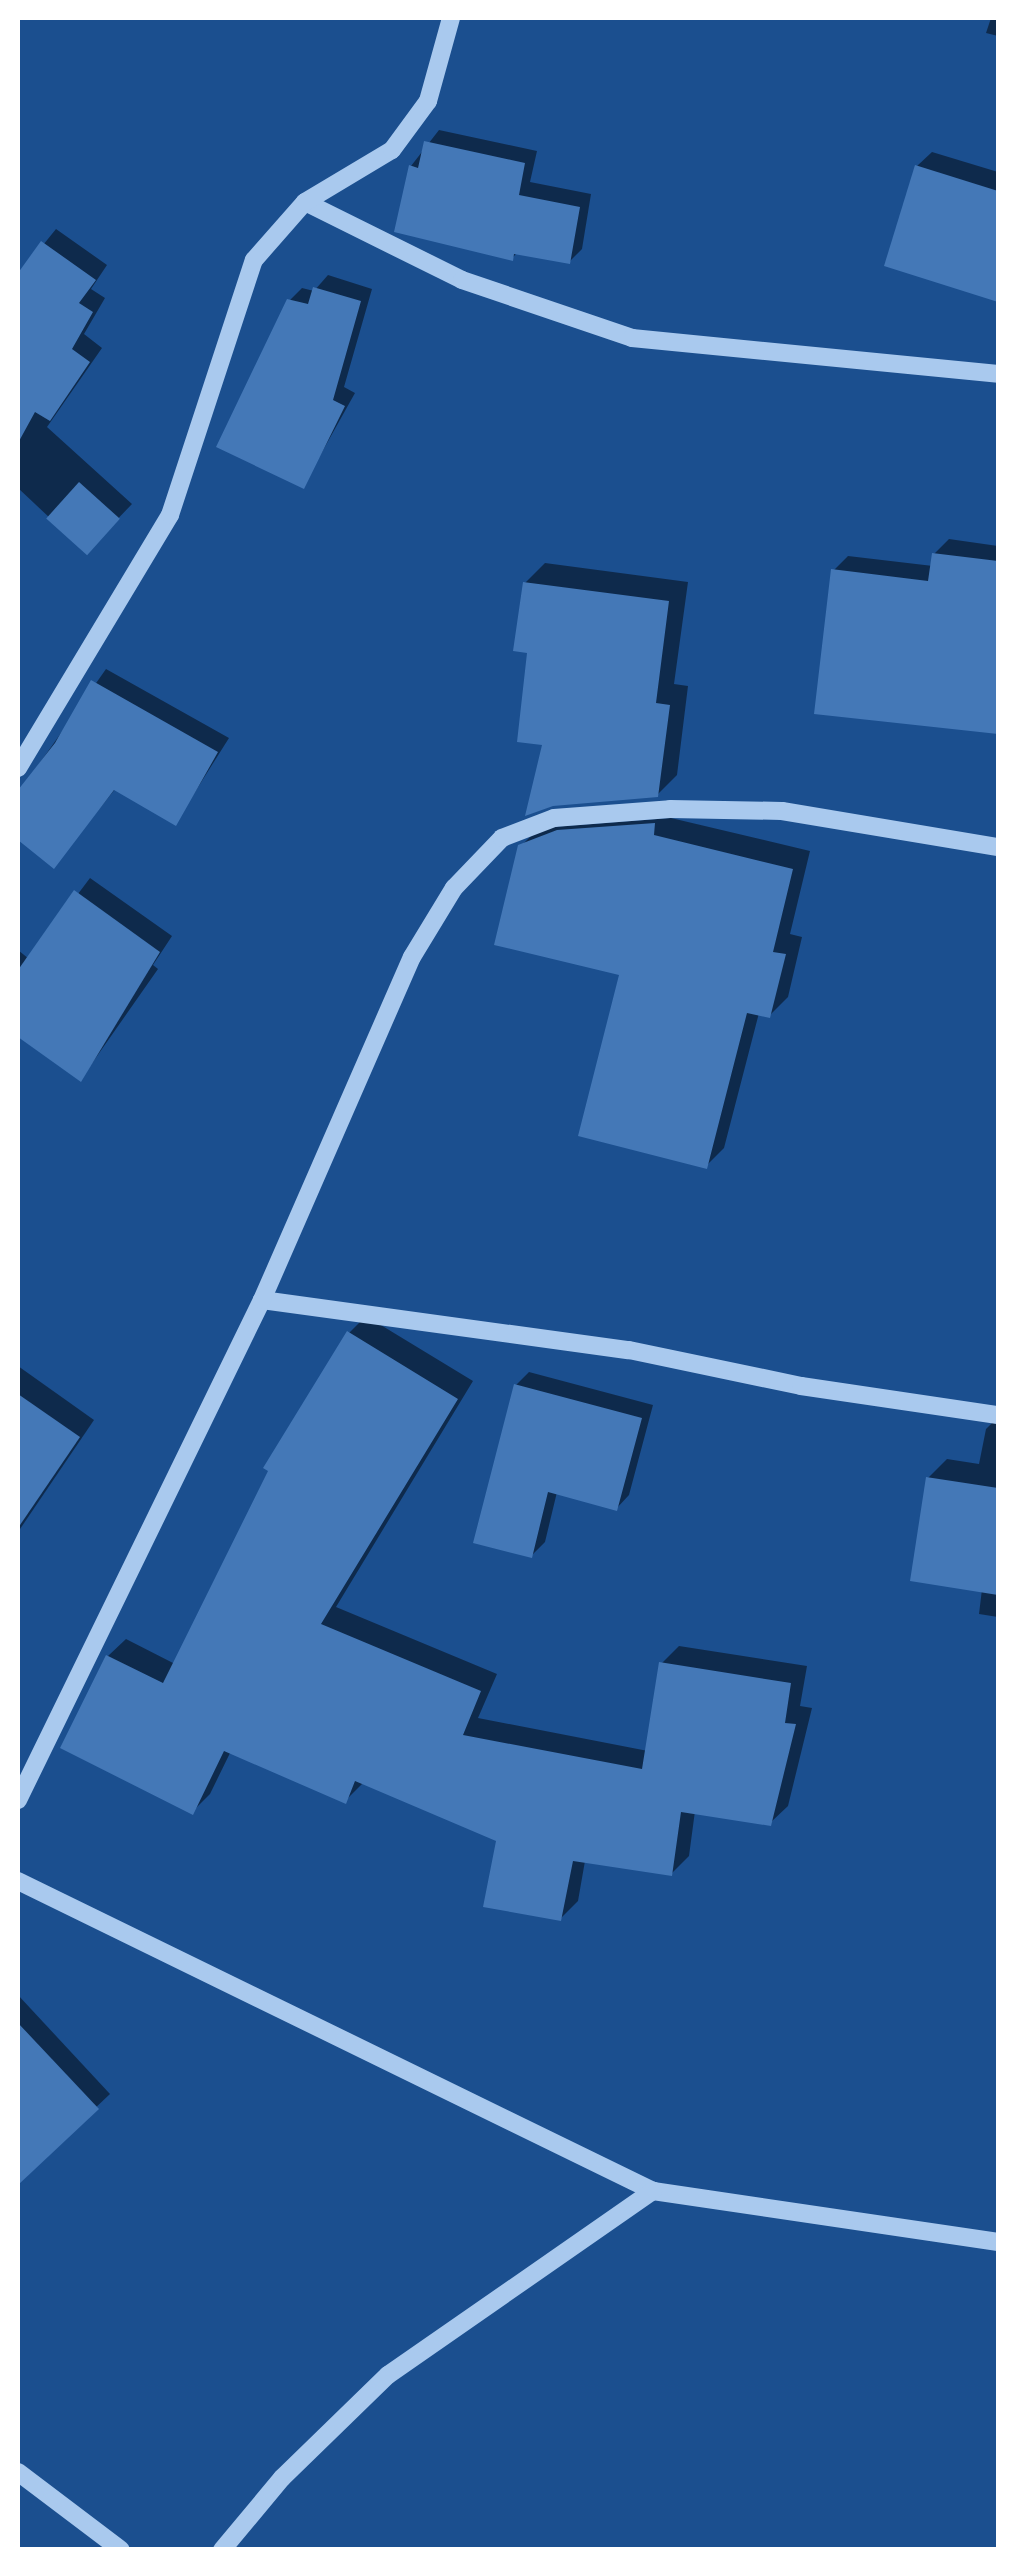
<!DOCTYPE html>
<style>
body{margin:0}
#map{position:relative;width:1016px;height:2567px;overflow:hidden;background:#1b4f8f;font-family:"Titillium Web",sans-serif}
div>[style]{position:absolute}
.shadow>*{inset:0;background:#0007}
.building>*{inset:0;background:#4478b7;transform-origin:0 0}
.minor>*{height:18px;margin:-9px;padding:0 9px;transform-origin:9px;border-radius:9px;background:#a9c9ee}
span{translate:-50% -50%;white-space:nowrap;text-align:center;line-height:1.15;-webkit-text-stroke:8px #1b4f8f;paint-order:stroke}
.frame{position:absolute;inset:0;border:20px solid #fff;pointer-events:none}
</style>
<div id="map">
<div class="shadow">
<i style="clip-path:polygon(991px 18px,998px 18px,998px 36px,986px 33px)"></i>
<i style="clip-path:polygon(439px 130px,537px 151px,530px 182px,591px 194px,582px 249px,569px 262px,518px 252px,512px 258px,411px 166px)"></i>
<i style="clip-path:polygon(932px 152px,998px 172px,998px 299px,887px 265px,917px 166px)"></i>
<i style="clip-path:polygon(56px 229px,107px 265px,91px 289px,105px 298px,84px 334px,102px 348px,47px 427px,132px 504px,86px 552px,18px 488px,18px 276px)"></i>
<i style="clip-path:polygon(328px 275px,372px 289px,344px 387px,355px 393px,303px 486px,289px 301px,302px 288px,314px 291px)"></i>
<i style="clip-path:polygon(949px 539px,998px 546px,998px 732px,817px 712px,834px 570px,848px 556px,933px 566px,934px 554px)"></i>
<i style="clip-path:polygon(545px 563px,688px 582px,674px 684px,688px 686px,677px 775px,657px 795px,545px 743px,525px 583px)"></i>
<i style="clip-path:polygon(106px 669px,229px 738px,176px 822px,116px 788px,54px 865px,18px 836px,18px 794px)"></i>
<i style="clip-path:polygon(671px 818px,810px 851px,790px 934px,802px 937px,788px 997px,770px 1015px,759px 1013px,724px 1148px,706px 1166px,622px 973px,521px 846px,539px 828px)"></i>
<i style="clip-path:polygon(90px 878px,172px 936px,153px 965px,158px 969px,81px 1079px,18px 1034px,18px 950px,29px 959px)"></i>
<i style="clip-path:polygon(366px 1316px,473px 1381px,336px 1607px,497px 1674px,478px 1718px,648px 1751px,662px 1663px,679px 1646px,807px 1666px,800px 1706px,812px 1708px,788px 1806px,770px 1823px,695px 1811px,689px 1856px,672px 1873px,585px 1861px,578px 1901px,560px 1919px,498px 1840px,364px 1782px,345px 1801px,231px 1751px,210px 1794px,192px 1812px,63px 1747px,108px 1656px,126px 1639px,175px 1664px,349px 1333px)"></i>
<i style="clip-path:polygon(18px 1366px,94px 1420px,18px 1532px)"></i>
<i style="clip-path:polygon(529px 1372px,653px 1405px,629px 1495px,616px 1509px,557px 1492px,545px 1542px,532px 1555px,516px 1385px)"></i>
<i style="clip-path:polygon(998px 1417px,998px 1617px,979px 1614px,982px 1589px,928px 1478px,947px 1459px,979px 1464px,986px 1429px)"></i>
<i style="clip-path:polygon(18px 1995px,110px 2094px,18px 2181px)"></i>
</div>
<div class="building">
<i style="clip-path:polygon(424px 141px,525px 163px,519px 195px,580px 207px,570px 264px,514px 254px,513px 261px,394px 232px,409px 165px,418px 168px)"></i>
<i style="clip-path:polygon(915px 165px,998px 191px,998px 302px,884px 266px)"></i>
<i style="clip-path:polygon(41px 241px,96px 280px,79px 303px,93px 312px,72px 349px,90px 362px,50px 421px,35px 412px,18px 443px,18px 273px)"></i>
<i style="clip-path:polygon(313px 287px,361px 301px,333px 400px,345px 406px,304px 489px,216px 447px,287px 299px,308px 304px)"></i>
<i style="left:79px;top:482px;width:55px;height:49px;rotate:42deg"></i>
<i style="clip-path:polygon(932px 553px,998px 561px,998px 734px,814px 714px,831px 569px,928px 581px)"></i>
<i style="clip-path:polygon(523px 582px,669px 601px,656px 703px,670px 705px,658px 797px,553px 806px,525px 816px,542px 745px,517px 742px,527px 653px,513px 651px)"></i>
<i style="clip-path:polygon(91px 680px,218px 752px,176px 826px,114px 790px,54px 869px,18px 840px,18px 790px,55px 743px)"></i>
<i style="clip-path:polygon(655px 823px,654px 835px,793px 869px,773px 952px,786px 954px,770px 1018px,747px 1013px,707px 1169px,578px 1136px,619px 975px,494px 945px,518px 845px,557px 830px)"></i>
<i style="clip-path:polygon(74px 890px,160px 952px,81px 1082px,18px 1037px,18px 970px)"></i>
<i style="clip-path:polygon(347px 1331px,458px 1399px,321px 1624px,481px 1691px,463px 1735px,642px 1769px,659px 1662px,791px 1683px,785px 1723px,796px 1724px,771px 1826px,681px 1812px,672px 1876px,573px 1861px,561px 1921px,483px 1907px,496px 1841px,355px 1781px,346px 1804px,224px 1751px,193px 1815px,60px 1748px,106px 1655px,163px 1683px,268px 1471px,263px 1468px)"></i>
<i style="clip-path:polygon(514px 1384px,642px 1418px,617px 1511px,548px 1492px,532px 1558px,473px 1543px)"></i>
<i style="clip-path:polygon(18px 1394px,80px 1437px,18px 1528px)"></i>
<i style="clip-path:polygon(926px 1477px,998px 1488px,998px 1595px,910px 1581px)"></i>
<i style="clip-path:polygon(18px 2023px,99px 2109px,18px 2185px)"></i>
</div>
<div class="minor">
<i style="left:305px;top:202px;width:175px;rotate:26.4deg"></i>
<i style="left:462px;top:280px;width:180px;rotate:18.8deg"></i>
<i style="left:632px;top:338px;width:368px;rotate:5.6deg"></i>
<i style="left:18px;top:768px;width:295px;rotate:-59deg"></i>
<i style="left:170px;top:515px;width:268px;rotate:-71.8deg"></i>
<i style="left:254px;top:260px;width:77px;rotate:-48.7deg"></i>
<i style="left:305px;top:202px;width:101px;rotate:-30.9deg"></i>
<i style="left:392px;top:150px;width:61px;rotate:-53.7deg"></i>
<i style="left:428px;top:101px;width:86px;rotate:-74.5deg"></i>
<i style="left:262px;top:1300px;width:370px;rotate:7.8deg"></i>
<i style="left:629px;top:1350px;width:176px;rotate:11.8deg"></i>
<i style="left:801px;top:1386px;width:199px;rotate:8.4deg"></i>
<i style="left:18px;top:1800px;width:556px;rotate:-63.99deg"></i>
<i style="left:262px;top:1300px;width:374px;rotate:-66.4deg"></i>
<i style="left:412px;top:957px;width:81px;rotate:-58.7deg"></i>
<i style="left:454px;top:888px;width:69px;rotate:-46.2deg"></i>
<i style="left:502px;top:838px;width:56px;rotate:-21deg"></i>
<i style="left:554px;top:818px;width:116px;rotate:-4.4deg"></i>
<i style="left:670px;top:809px;width:112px;rotate:1deg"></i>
<i style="left:782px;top:811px;width:219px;rotate:9.5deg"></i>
<i style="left:18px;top:1881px;width:707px;rotate:26.02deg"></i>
<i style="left:653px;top:2191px;width:349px;rotate:8.4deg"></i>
<i style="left:18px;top:2472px;width:129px;rotate:37.1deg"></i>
<i style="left:222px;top:2550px;width:94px;rotate:-50.2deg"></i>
<i style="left:282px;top:2478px;width:148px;rotate:-44.2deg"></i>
<i style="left:388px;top:2375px;width:323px;rotate:-34.8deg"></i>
</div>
<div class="frame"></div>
</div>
